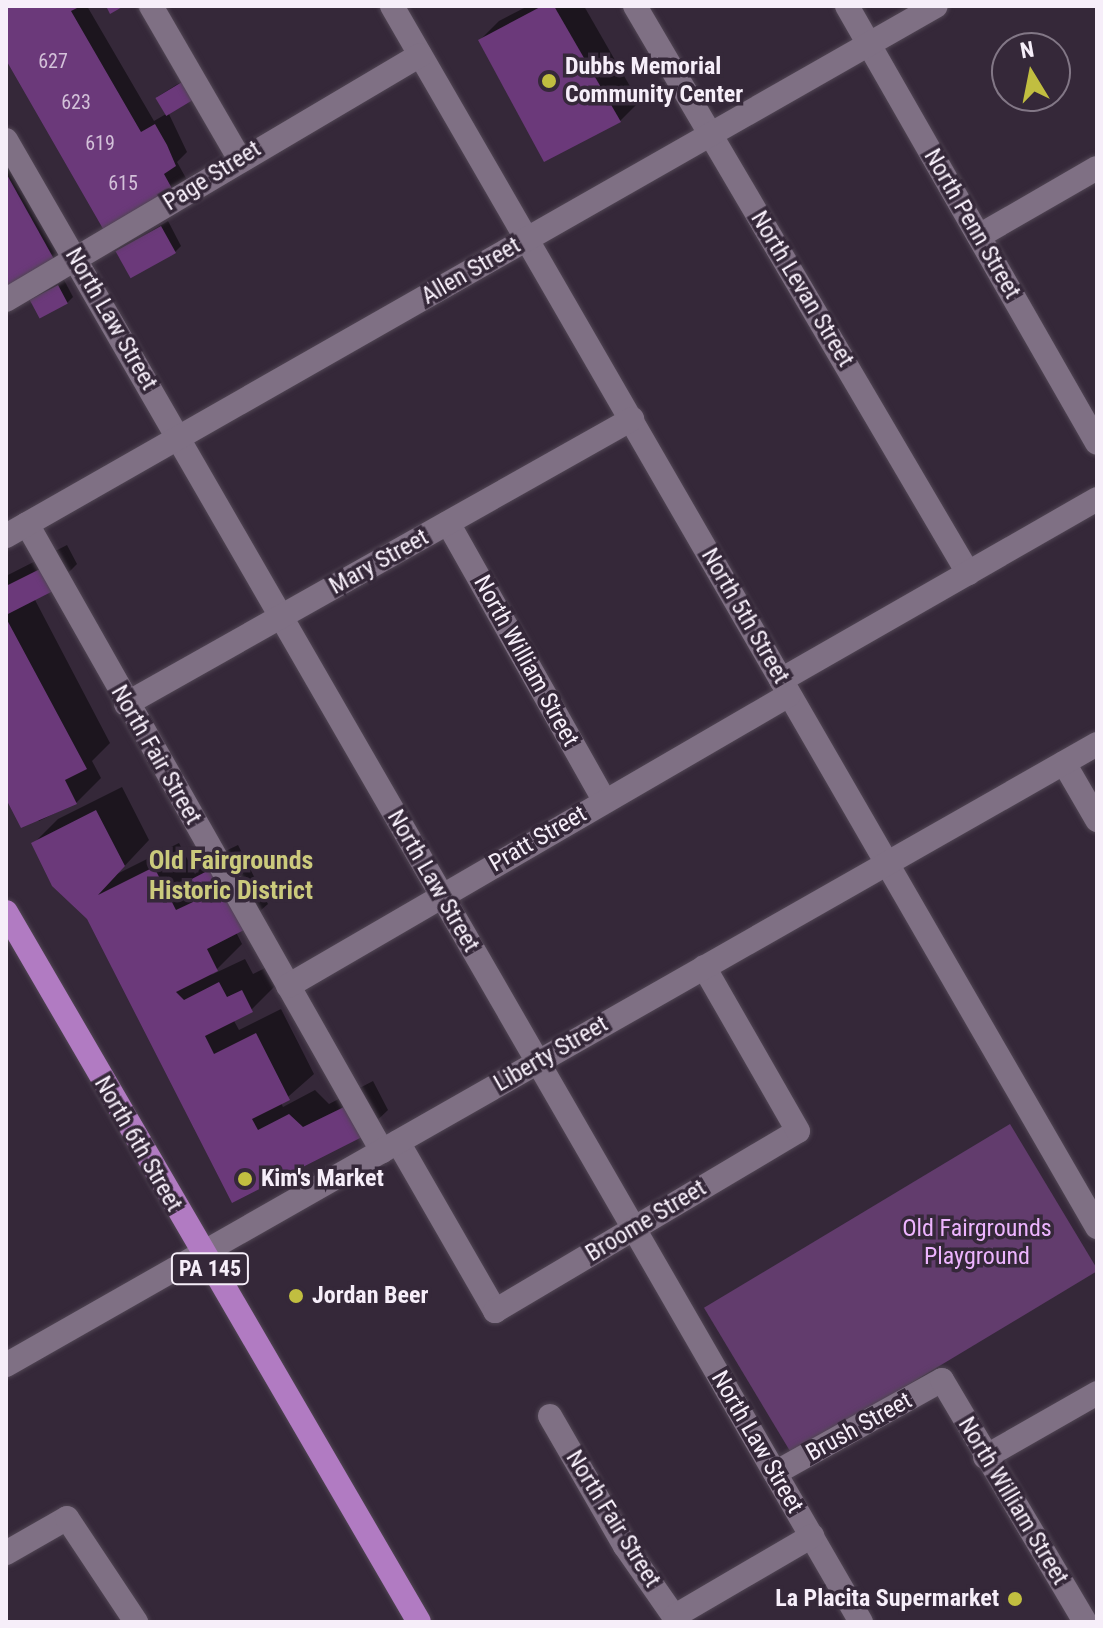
<!DOCTYPE html>
<style>
body{margin:0}
#map{position:relative;width:1103px;height:1628px;overflow:hidden;background:#352839;font-family:"Roboto Condensed",sans-serif}
div>[style]{position:absolute}
.green>*{inset:0;background:#623c6d;transform-origin:0 0}
.shadow>*{inset:0;background:#0007}
.building>*{inset:0;background:#6b397a;transform-origin:0 0}
.roads{filter:drop-shadow(0 0 2px #514654) drop-shadow(0 0 2px #514654)}
.minor>*{height:24px;margin:-12px;padding:0 12px;transform-origin:12px;border-radius:12px;background:#7f7084}
.major>*{height:24px;margin:-12px;padding:0 12px;transform-origin:12px;border-radius:12px;background:#b17bc2}
.dots>*{width:22px;height:22px;translate:-50% -50%;box-sizing:border-box;border:4px solid #352839;border-radius:50%}
span{translate:-50% -50%;white-space:nowrap;text-align:center;line-height:1.15;-webkit-text-stroke:7px #352839;paint-order:stroke}
.number-label{font-size:20px;color:#d3c1d9}
.number-label span{-webkit-text-stroke-width:0}
.shield-label span{padding:2px 6px;background:#352839;border:2px solid;border-radius:6px;-webkit-text-stroke-width:0}
.shield-label{font-size:22px;color:#f6eef9;font-weight:700}
.poi-label{font-size:24px;color:#f6eef9;font-weight:700}
.left{translate:0 -50%;text-align:left}
.right{translate:-100% -50%;text-align:right}
.street-label{font-size:24px;color:#f6eef9}
.park-label{font-size:24px;color:#edb4fe}
.neighbourhood-label{font-size:26px;color:#cbca7c;font-weight:700}
.frame{position:absolute;inset:0;border:8px solid #f6eef9;pointer-events:none}
.north{position:absolute;left:991px;top:32px;width:80px;height:80px;box-sizing:border-box;background:#352839;border:2px solid #827786;border-radius:50%;rotate:350deg;font-size:22px;font-weight:700;line-height:32px;text-align:center;color:#f6eef9}
.north::after{content:'';display:block;margin:auto;width:28px;height:36px;background:#c1be40;clip-path:polygon(50% 0,100% 100%,50% 72%,0 100%)}
</style>
<div id="map">
<div class="green">
<i style="left:1010px;top:1124px;width:171px;height:357px;rotate:59deg"></i>
</div>
<div class="shadow">
<i style="clip-path:polygon(6px 6px,87px 6px,154px 121px,166px 114px,157px 97px,189px 77px,168px 112px,187px 152px,177px 162px,187px 180px,174px 192px,6px 56px)"></i>
<i style="clip-path:polygon(528px 6px,584px 6px,639px 102px,620px 121px,480px 40px,499px 21px)"></i>
<i style="clip-path:polygon(6px 139px,70px 254px,6px 295px)"></i>
<i style="clip-path:polygon(168px 221px,181px 246px,175px 252px,117px 252px)"></i>
<i style="clip-path:polygon(64px 280px,73px 297px,67px 303px,32px 300px)"></i>
<i style="clip-path:polygon(67px 545px,77px 564px,52px 589px,34px 598px,110px 743px,92px 761px,101px 778px,76px 803px,39px 821px,6px 795px,6px 576px)"></i>
<i style="clip-path:polygon(122px 787px,149px 840px,117px 874px,179px 843px,195px 874px,211px 858px,238px 845px,268px 904px,236px 932px,242px 944px,211px 975px,245px 959px,253px 974px,267px 967px,276px 985px,251px 1010px,233px 1019px,239px 1030px,281px 1009px,314px 1074px,281px 1103px,283px 1107px,315px 1090px,329px 1104px,373px 1081px,388px 1110px,363px 1134px,233px 1200px,89px 917px,33px 844px,58px 819px)"></i>
</div>
<div class="building">
<i style="clip-path:polygon(6px 6px,81px 6px,71px 11px,141px 132px,155px 124px,167px 145px,176px 166px,164px 174px,175px 194px,106px 234px,6px 60px)"></i>
<i style="clip-path:polygon(106px 6px,124px 6px,110px 14px)"></i>
<i style="clip-path:polygon(542px 6px,554px 6px,621px 122px,544px 162px,478px 40px)"></i>
<i style="left:182px;top:82px;width:21px;height:31px;rotate:59deg"></i>
<i style="clip-path:polygon(6px 173px,59px 268px,6px 297px)"></i>
<i style="left:161px;top:226px;width:31px;height:52px;rotate:61deg"></i>
<i style="left:58px;top:285px;width:21px;height:32px;rotate:62deg"></i>
<i style="clip-path:polygon(42px 568px,53px 591px,6px 615px,6px 586px)"></i>
<i style="clip-path:polygon(6px 618px,87px 769px,65px 780px,77px 804px,21px 828px,6px 799px)"></i>
<i style="clip-path:polygon(96px 810px,125px 866px,98px 895px,154px 867px,176px 910px,193px 902px,184px 883px,213px 868px,244px 930px,207px 949px,218px 971px,176px 992px,184px 1000px,219px 982px,227px 997px,242px 990px,253px 1012px,205px 1036px,214px 1054px,256px 1033px,290px 1100px,252px 1119px,258px 1130px,289px 1114px,303px 1127px,348px 1105px,364px 1136px,232px 1203px,87px 919px,52px 886px,31px 843px)"></i>
</div>
<div class="roads">
<div class="minor">
<i style="left:151px;top:6px;width:176px;rotate:59.9deg"></i>
<i style="left:392px;top:6px;width:1410px;rotate:60deg"></i>
<i style="left:635px;top:6px;width:658px;rotate:59.57deg"></i>
<i style="left:847px;top:6px;width:503px;rotate:60.23deg"></i>
<i style="left:6px;top:140px;width:1711px;rotate:60.02deg"></i>
<i style="left:979px;top:236px;width:136px;rotate:-30deg"></i>
<i style="left:6px;top:300px;width:481px;rotate:-30.6deg"></i>
<i style="left:448px;top:523px;width:318px;rotate:60.6deg"></i>
<i style="left:27px;top:524px;width:721px;rotate:60.48deg"></i>
<i style="left:6px;top:536px;width:1070px;rotate:-29.68deg"></i>
<i style="left:781px;top:680px;width:364px;rotate:-29.8deg"></i>
<i style="left:126px;top:704px;width:581px;rotate:-29.39deg"></i>
<i style="left:1064px;top:763px;width:66px;rotate:59.9deg"></i>
<i style="left:288px;top:986px;width:579px;rotate:-30.15deg"></i>
<i style="left:398px;top:1142px;width:195px;rotate:60.1deg"></i>
<i style="left:495px;top:1311px;width:352px;rotate:-30.7deg"></i>
<i style="left:798px;top:1131px;width:189px;rotate:-119.8deg"></i>
<i style="left:6px;top:1365px;width:1255px;rotate:-29.65deg"></i>
<i style="left:550px;top:1416px;width:150px;rotate:60deg"></i>
<i style="left:625px;top:1546px;width:93px;rotate:55.1deg"></i>
<i style="left:985px;top:1457px;width:129px;rotate:-29.7deg"></i>
<i style="left:775px;top:1473px;width:191px;rotate:-29.1deg"></i>
<i style="left:942px;top:1380px;width:281px;rotate:59.4deg"></i>
<i style="left:6px;top:1553px;width:70px;rotate:-29.8deg"></i>
<i style="left:67px;top:1518px;width:125px;rotate:56.4deg"></i>
<i style="left:675px;top:1616px;width:159px;rotate:-30.3deg"></i>
</div>
<div class="major">
<i style="left:6px;top:912px;width:821px;rotate:59.81deg"></i>
</div>
</div>
<div class="dots">
<i style="left:549px;top:81px;background:#c1be40"></i>
<i style="left:245px;top:1179px;background:#c1be40"></i>
<i style="left:296px;top:1296px;background:#c1be40"></i>
<i style="left:1015px;top:1599px;background:#c1be40"></i>
</div>
<div class="number-label">
<span style="left:53px;top:61px">627</span>
<span style="left:76px;top:102px">623</span>
<span style="left:100px;top:143px">619</span>
<span style="left:123px;top:183px">615</span>
</div>
<div class="shield-label">
<span style="left:210px;top:1269px">PA 145</span>
</div>
<div class="poi-label">
<span class="left" style="left:565px;top:81px">Dubbs Memorial<br>Community Center</span>
<span class="left" style="left:261px;top:1179px">Kim's Market</span>
<span class="left" style="left:312px;top:1296px">Jordan Beer</span>
<span class="right" style="left:999px;top:1599px">La Placita Supermarket</span>
</div>
<div class="street-label">
<span style="left:212px;top:176px;rotate:-32deg">Page Street</span>
<span style="left:972px;top:224px;rotate:60deg">North Penn Street</span>
<span style="left:471px;top:271px;rotate:-30deg">Allen Street</span>
<span style="left:802px;top:289px;rotate:59deg">North Levan Street</span>
<span style="left:111px;top:319px;rotate:60deg">North Law Street</span>
<span style="left:379px;top:562px;rotate:-29deg">Mary Street</span>
<span style="left:745px;top:616px;rotate:60deg">North 5th Street</span>
<span style="left:526px;top:661px;rotate:61deg">North William Street</span>
<span style="left:156px;top:755px;rotate:60deg">North Fair Street</span>
<span style="left:538px;top:839px;rotate:-30deg">Pratt Street</span>
<span style="left:433px;top:881px;rotate:60deg">North Law Street</span>
<span style="left:551px;top:1054px;rotate:-30deg">Liberty Street</span>
<span style="left:138px;top:1144px;rotate:60deg">North 6th Street</span>
<span style="left:646px;top:1221px;rotate:-31deg">Broome Street</span>
<span style="left:859px;top:1427px;rotate:-29deg">Brush Street</span>
<span style="left:757px;top:1442px;rotate:60deg">North Law Street</span>
<span style="left:1013px;top:1501px;rotate:59deg">North William Street</span>
<span style="left:613px;top:1519px;rotate:58deg">North Fair Street</span>
</div>
<div class="park-label">
<span style="left:977px;top:1243px">Old Fairgrounds<br>Playground</span>
</div>
<div class="neighbourhood-label">
<span style="left:231px;top:876px">Old Fairgrounds<br>Historic District</span>
</div>
<div class="frame"></div>
<div class="north">N</div>
</div>
